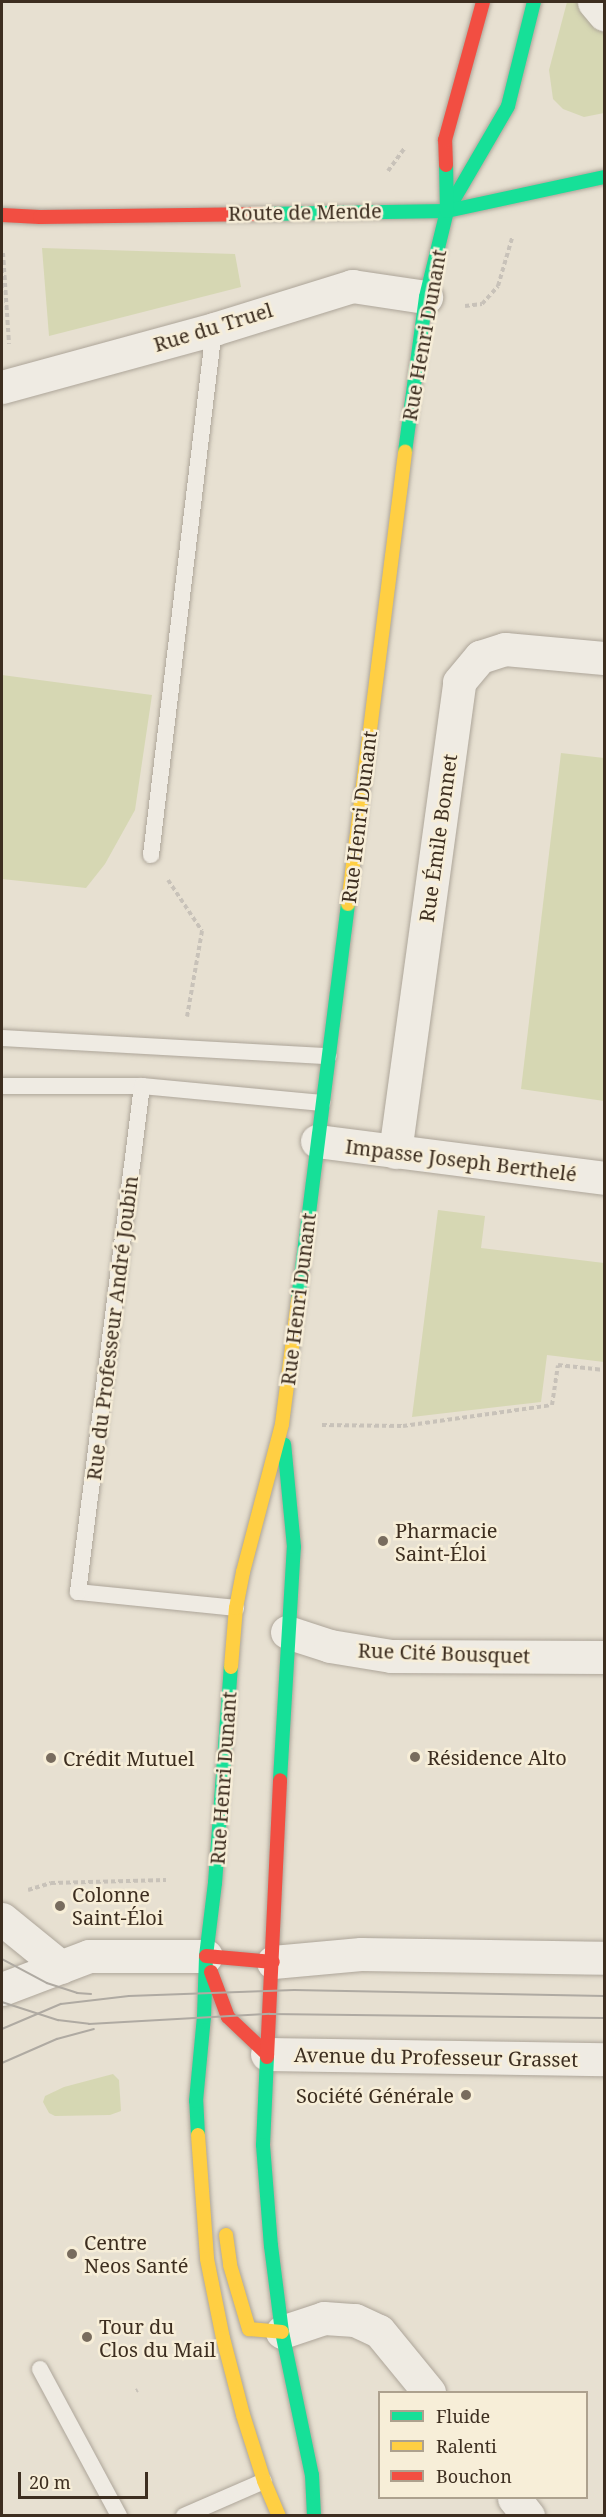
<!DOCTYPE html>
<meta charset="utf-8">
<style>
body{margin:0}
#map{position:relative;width:606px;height:2517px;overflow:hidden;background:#e7e0d1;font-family:"Noto Serif",serif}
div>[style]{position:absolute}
.green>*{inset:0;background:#d6d7b3}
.path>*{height:4px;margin-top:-2px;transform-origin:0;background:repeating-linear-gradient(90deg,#c8c2b9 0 4.5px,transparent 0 7.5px)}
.roads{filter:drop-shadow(0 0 2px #ada599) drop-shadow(0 0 2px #ada599)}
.lane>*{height:16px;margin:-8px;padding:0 8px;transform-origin:8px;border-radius:8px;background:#efebe3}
.street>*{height:33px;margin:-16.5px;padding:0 16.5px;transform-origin:16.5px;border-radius:16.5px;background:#efebe3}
.fast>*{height:14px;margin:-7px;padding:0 7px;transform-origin:7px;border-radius:7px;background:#16e098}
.slow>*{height:14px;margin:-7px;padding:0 7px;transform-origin:7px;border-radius:7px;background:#ffcf43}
.jam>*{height:14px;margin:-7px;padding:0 7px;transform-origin:7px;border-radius:7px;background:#f24e42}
.tram>*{height:1.5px;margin:-0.75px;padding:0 0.75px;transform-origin:0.75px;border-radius:0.75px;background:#afaaa2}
.dots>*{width:16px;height:16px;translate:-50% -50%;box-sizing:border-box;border:3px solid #f7eed8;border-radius:50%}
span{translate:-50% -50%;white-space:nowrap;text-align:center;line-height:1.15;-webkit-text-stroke:5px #f7eed8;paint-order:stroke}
.street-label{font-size:20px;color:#3d2e20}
.poi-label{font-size:20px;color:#3d2e20}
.left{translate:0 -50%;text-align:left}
.right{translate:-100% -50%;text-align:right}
.frame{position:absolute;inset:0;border:3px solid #3d2e20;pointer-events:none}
.legend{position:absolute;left:378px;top:2391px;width:210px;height:108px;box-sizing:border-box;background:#f7eed8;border:2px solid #ada18e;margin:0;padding:8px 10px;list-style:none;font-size:18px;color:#3d2e20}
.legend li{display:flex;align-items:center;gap:12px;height:30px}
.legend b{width:30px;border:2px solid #ada18e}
.scale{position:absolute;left:18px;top:2472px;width:130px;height:27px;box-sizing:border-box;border:3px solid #3d2e20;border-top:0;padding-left:8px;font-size:18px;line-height:21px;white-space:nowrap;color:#3d2e20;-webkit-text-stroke:4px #f7eed8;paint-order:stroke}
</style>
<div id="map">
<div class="green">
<i style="clip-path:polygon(567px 2px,576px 2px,604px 34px,604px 113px,584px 117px,563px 109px,553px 99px,549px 70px)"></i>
<i style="clip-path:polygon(42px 248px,235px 254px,241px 287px,49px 336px)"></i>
<i style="clip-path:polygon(2px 675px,152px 695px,135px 810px,105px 864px,86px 888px,2px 879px)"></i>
<i style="clip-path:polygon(561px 753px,604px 758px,604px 1101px,521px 1089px)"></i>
<i style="clip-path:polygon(438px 1210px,485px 1216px,481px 1248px,604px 1263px,604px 1362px,547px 1355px,541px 1402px,412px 1417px)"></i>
<i style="clip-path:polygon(113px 2074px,119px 2080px,121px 2111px,110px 2115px,55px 2116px,49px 2113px,43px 2102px,45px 2096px,64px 2087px)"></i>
</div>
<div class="path">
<i style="left:388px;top:171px;width:29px;rotate:-54deg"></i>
<i style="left:3px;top:253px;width:91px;rotate:86.2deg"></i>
<i style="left:465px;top:306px;width:17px;rotate:-7deg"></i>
<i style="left:482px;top:304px;width:24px;rotate:-48deg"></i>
<i style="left:498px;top:286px;width:50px;rotate:-73.7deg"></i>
<i style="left:168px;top:880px;width:61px;rotate:56.3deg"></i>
<i style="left:202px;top:931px;width:87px;rotate:99.9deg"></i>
<i style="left:322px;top:1425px;width:81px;rotate:0.7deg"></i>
<i style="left:403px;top:1426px;width:150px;rotate:-8deg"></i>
<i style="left:552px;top:1405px;width:40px;rotate:-81.5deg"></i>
<i style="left:558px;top:1365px;width:46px;rotate:6.2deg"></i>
<i style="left:28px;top:1890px;width:24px;rotate:-17deg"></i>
<i style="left:51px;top:1883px;width:115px;rotate:-1.5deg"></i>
<i style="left:136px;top:2391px;width:2px;rotate:-27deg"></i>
</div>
<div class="roads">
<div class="lane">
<i style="left:151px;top:855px;width:530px;rotate:-83.17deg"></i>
<i style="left:2px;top:1038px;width:327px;rotate:3.2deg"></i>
<i style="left:2px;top:1086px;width:140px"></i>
<i style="left:236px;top:1608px;width:159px;rotate:-174.2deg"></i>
<i style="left:78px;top:1592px;width:510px;rotate:-82.79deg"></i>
<i style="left:142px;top:1086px;width:181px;rotate:5.4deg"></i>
<i style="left:40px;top:2369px;width:167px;rotate:61.7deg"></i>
<i style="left:184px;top:2516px;width:87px;rotate:-23.6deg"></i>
</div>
<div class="street">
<i style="left:594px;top:2px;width:16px;rotate:50deg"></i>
<i style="left:2px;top:387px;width:220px;rotate:-15.3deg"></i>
<i style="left:214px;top:329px;width:145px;rotate:-17.3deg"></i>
<i style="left:352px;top:286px;width:75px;rotate:8.5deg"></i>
<i style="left:317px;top:1141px;width:289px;rotate:7.3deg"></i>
<i style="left:395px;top:1152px;width:474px;rotate:-82.2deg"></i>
<i style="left:459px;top:682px;width:33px;rotate:-50deg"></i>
<i style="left:480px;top:657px;width:26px;rotate:-18deg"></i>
<i style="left:505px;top:649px;width:99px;rotate:5.2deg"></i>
<i style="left:287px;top:1632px;width:45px;rotate:18deg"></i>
<i style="left:330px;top:1646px;width:62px;rotate:9.3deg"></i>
<i style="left:391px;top:1656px;width:213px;rotate:0.3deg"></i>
<i style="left:2px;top:1919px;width:76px;rotate:39.1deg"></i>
<i style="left:273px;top:1962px;width:88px;rotate:-5.2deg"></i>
<i style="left:361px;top:1954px;width:243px;rotate:0.9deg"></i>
<i style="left:2px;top:1989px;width:93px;rotate:-20.8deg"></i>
<i style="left:89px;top:1956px;width:117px"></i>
<i style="left:267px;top:2054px;width:337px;rotate:0.9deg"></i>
<i style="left:282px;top:2332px;width:44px;rotate:-18.4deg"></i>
<i style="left:324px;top:2318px;width:31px;rotate:4deg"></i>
<i style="left:355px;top:2320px;width:26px;rotate:25deg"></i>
<i style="left:379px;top:2331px;width:79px;rotate:50.7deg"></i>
<i style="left:514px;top:2498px;width:23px;rotate:52deg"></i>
</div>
<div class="fast">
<i style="left:447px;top:211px;width:121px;rotate:-59.8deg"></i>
<i style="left:508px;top:106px;width:107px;rotate:-76deg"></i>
<i style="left:262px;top:214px;width:185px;rotate:-0.9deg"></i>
<i style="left:447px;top:211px;width:161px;rotate:-12.2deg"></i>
<i style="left:405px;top:452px;width:156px;rotate:-82.3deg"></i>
<i style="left:426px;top:297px;width:89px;rotate:-76.3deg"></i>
<i style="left:447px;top:211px;width:46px;rotate:-91.2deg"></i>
<i style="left:298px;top:1300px;width:399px;rotate:-82.8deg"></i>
<i style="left:280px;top:1780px;width:233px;rotate:-86.6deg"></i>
<i style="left:294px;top:1547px;width:103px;rotate:-95.5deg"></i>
<i style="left:267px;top:2057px;width:88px;rotate:92.6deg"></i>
<i style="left:263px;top:2145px;width:101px;rotate:85.5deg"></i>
<i style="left:271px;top:2246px;width:87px;rotate:82.7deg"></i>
<i style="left:282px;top:2332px;width:146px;rotate:78.2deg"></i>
<i style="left:312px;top:2475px;width:41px;rotate:87.2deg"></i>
<i style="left:198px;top:2135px;width:34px;rotate:-93deg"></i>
<i style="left:196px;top:2101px;width:84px;rotate:-84.6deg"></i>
<i style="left:204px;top:2017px;width:61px;rotate:-88.1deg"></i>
<i style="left:206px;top:1956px;width:74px;rotate:-83deg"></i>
<i style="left:215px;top:1883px;width:217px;rotate:-85.8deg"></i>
</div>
<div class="slow">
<i style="left:348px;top:904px;width:456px;rotate:-82.8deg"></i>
<i style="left:231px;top:1667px;width:59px;rotate:-85.2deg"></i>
<i style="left:236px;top:1608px;width:37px;rotate:-79deg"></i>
<i style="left:243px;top:1572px;width:153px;rotate:-75.2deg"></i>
<i style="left:282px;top:1424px;width:125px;rotate:-82.6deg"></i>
<i style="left:198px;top:2135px;width:124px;rotate:85.8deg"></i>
<i style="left:207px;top:2259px;width:81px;rotate:78.6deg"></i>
<i style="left:223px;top:2338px;width:80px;rotate:75.4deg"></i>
<i style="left:243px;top:2415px;width:69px;rotate:72.3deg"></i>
<i style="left:264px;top:2481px;width:38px;rotate:67deg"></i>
<i style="left:226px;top:2235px;width:30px;rotate:82deg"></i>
<i style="left:230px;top:2265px;width:67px;rotate:73.5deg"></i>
<i style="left:249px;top:2329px;width:33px;rotate:5deg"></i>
</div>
<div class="jam">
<i style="left:446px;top:165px;width:25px;rotate:-92deg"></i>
<i style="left:445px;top:140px;width:143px;rotate:-74.6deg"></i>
<i style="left:2px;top:215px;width:38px;rotate:3deg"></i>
<i style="left:40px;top:217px;width:222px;rotate:-0.8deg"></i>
<i style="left:206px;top:1956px;width:67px;rotate:5.1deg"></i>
<i style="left:211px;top:1972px;width:48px;rotate:69.3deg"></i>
<i style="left:228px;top:2017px;width:54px;rotate:43.5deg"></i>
<i style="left:267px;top:2057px;width:277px;rotate:-87.3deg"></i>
</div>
</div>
<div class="tram">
<i style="left:2px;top:1959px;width:51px;rotate:28.1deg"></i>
<i style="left:47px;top:1983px;width:32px;rotate:18deg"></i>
<i style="left:77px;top:1993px;width:14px;rotate:4deg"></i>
<i style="left:2px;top:2002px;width:59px;rotate:17.8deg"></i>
<i style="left:58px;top:2020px;width:31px;rotate:7deg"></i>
<i style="left:89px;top:2024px;width:181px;rotate:-3.2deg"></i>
<i style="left:270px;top:2014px;width:334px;rotate:0.7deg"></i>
<i style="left:2px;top:2029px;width:64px;rotate:-23deg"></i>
<i style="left:61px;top:2004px;width:68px;rotate:-6.7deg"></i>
<i style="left:129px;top:1996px;width:165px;rotate:-2.1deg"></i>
<i style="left:294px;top:1990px;width:310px;rotate:1.1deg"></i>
<i style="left:2px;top:2063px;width:60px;rotate:-23.6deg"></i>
<i style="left:57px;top:2039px;width:38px;rotate:-15deg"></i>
</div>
<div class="dots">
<i style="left:383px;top:1541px;background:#786c5e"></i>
<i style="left:415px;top:1757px;background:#786c5e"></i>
<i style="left:51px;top:1758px;background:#786c5e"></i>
<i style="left:60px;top:1906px;background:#786c5e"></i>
<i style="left:466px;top:2095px;background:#786c5e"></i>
<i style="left:72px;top:2254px;background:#786c5e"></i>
<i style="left:87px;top:2337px;background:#786c5e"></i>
</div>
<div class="street-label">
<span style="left:305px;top:212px;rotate:-1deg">Route de Mende</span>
<span style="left:213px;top:327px;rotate:-17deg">Rue du Truel</span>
<span style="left:424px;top:335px;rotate:-80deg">Rue Henri Dunant</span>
<span style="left:359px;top:817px;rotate:-83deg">Rue Henri Dunant</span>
<span style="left:438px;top:838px;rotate:-82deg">Rue Émile Bonnet</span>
<span style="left:461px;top:1160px;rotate:7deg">Impasse Joseph Berthelé</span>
<span style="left:298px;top:1299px;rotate:-83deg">Rue Henri Dunant</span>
<span style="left:112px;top:1328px;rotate:-83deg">Rue du Professeur André Joubin</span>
<span style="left:444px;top:1653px;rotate:2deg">Rue Cité Bousquet</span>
<span style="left:223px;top:1778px;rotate:-86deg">Rue Henri Dunant</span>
<span style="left:436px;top:2057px;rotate:1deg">Avenue du Professeur Grasset</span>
</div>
<div class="poi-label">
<span class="left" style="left:395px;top:1542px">Pharmacie<br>Saint-Éloi</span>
<span class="left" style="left:427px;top:1757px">Résidence Alto</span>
<span class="left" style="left:63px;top:1758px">Crédit Mutuel</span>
<span class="left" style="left:72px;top:1906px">Colonne<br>Saint-Éloi</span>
<span class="right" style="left:454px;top:2095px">Société Générale</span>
<span class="left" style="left:84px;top:2254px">Centre<br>Neos Santé</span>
<span class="left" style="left:99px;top:2338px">Tour du<br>Clos du Mail</span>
</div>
<div class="frame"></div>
<ul class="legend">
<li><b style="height:8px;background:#16e098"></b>Fluide</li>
<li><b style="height:8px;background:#ffcf43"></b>Ralenti</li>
<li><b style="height:8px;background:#f24e42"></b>Bouchon</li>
</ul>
<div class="scale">20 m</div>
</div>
